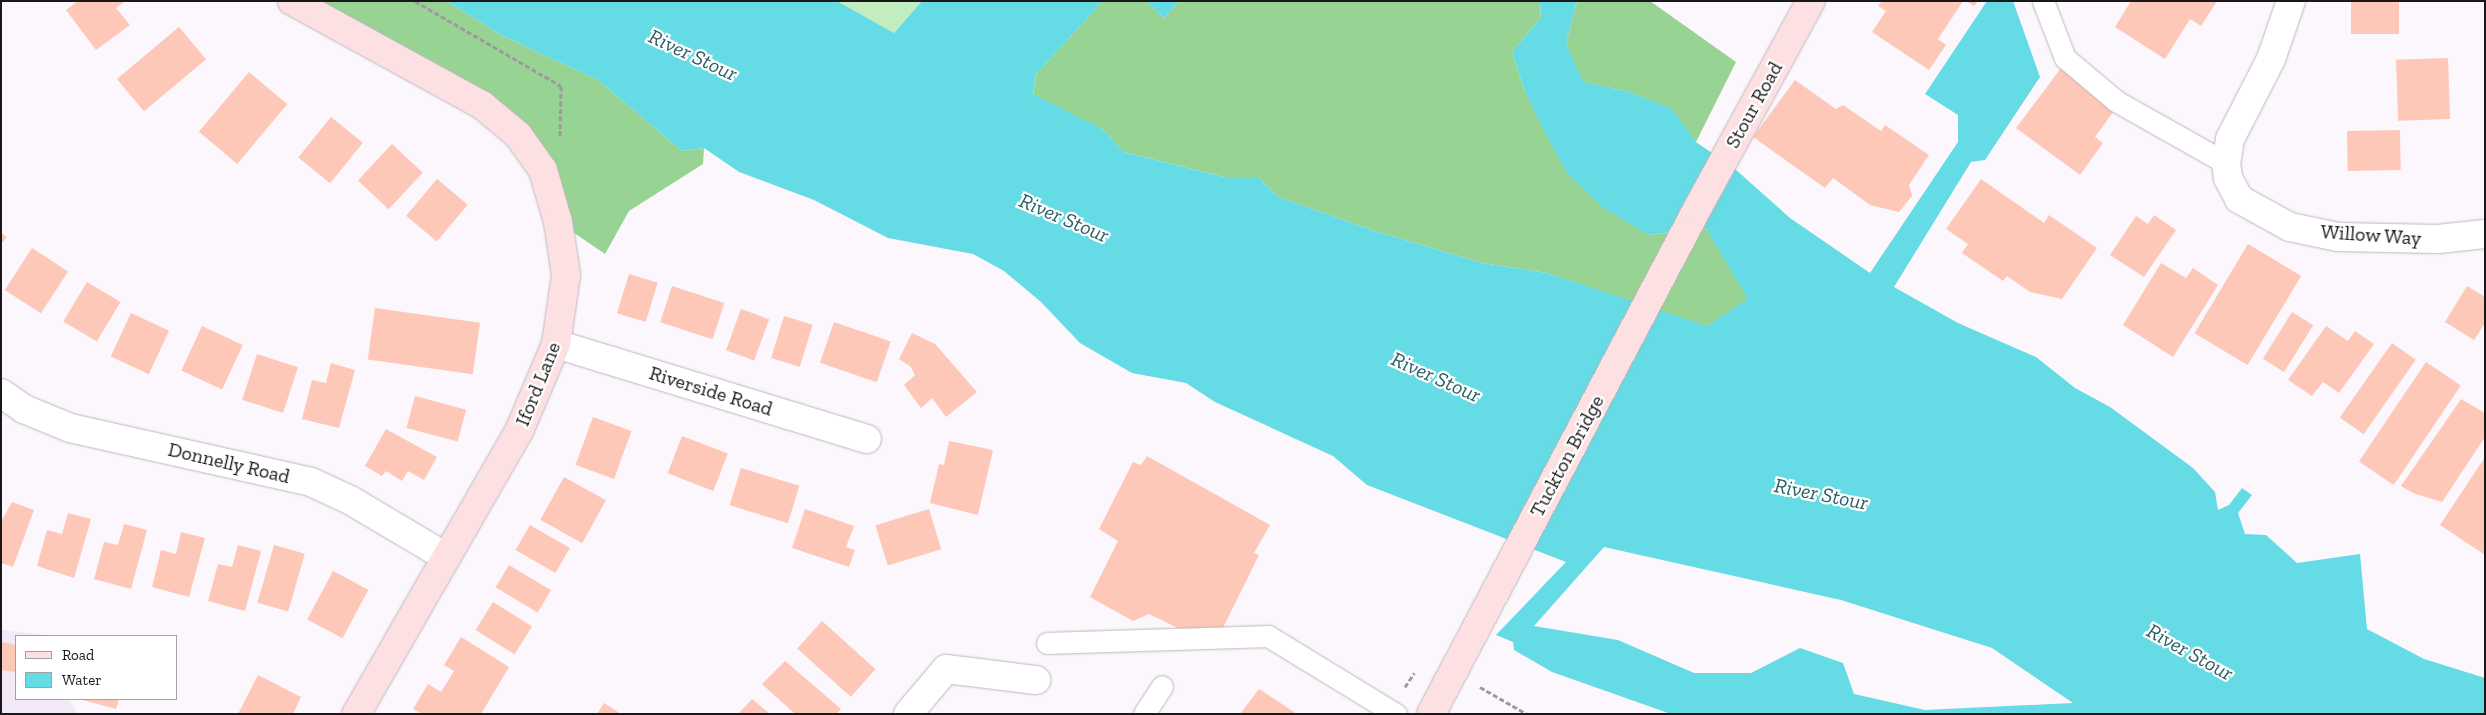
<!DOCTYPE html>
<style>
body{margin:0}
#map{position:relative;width:2486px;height:715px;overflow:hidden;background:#fcf6fd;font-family:"Zilla Slab",serif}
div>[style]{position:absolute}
.built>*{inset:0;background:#f3e8f5}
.green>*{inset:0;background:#c2edbf}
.forest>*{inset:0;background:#97d494}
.water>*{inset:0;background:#64dbe5}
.building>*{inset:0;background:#fdc8b8;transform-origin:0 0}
.path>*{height:3px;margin-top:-1.5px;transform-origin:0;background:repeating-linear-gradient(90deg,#9d999e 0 5px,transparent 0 7.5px)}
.roads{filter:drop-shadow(0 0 1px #bdb7be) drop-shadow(0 0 1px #bdb7be)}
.lane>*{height:21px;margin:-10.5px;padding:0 10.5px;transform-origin:10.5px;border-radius:10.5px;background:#fff}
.street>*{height:28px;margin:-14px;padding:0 14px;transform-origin:14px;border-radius:14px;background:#fff}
.secondary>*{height:28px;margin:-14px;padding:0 14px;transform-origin:14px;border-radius:14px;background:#fde0e2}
span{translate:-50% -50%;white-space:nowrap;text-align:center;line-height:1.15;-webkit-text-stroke:4.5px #fff;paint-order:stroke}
.street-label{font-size:20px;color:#19171a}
.water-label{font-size:21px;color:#2b5e63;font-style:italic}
.frame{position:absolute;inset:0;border:2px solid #19171a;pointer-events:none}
.legend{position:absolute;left:15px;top:635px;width:162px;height:65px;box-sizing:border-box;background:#fff;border:1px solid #a3a2a3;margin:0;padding:6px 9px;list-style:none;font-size:15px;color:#19171a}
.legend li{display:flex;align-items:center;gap:10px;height:25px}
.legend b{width:25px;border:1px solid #a3a2a3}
</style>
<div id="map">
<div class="built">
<i style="clip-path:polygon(1px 630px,53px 636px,16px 636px,16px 699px,69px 699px,78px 714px,1px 714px)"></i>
</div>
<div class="green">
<i style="clip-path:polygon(837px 1px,922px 1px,894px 33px)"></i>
</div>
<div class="forest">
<i style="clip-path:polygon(292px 1px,447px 1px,501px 35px,598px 80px,682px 151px,704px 148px,703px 164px,629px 211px,605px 254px,558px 222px,518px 135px)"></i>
<i style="clip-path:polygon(1103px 1px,1146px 1px,1164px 18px,1179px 1px,1540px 1px,1541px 18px,1512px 52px,1525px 91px,1567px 173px,1649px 235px,1705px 227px,1749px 299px,1707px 326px,1690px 322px,1547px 273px,1482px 263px,1375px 231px,1278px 197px,1258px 177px,1224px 177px,1124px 152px,1102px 129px,1033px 95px,1036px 74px)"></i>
<i style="clip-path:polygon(1577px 1px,1650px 1px,1736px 62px,1696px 142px,1670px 108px,1626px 91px,1582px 82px,1566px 43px)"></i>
</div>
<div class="water">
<i style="clip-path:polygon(evenodd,447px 1px,837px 1px,894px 33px,922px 1px,1103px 1px,1036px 74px,1033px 94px,1102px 129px,1124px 152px,1224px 177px,1258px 177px,1278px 197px,1375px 231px,1482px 263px,1547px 273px,1707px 326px,1748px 299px,1705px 227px,1649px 235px,1602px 207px,1567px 173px,1543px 129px,1525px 91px,1512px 52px,1541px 18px,1540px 1px,1577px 1px,1566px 43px,1583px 82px,1626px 91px,1671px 108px,1696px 142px,1735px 169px,1790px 218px,1870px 273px,1958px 142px,1958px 115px,1925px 94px,1987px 1px,2013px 1px,2040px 77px,1985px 160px,1971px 162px,1894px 287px,1958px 323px,2036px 357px,2075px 388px,2110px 407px,2193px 468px,2215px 492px,2218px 510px,2229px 505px,2242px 488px,2252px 495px,2238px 513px,2245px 534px,2266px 535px,2297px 563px,2360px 554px,2367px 629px,2424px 659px,2485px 678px,2485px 714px,1671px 714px,1552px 672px,1514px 650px,1513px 642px,1496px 635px,1566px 562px,1367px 485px,1333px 456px,1215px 402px,1186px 383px,1132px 373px,1080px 343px,1041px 302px,1004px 271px,973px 254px,888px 238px,814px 200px,739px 172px,704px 148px,682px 151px,598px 80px,501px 35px,447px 1px,1604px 547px,1841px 600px,1992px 648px,2073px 703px,1925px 710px,1854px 694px,1843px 663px,1800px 648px,1751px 673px,1694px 673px,1618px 640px,1534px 626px,1604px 547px)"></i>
<i style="clip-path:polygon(1146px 1px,1179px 1px,1164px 18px)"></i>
</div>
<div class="building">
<i style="clip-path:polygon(78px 1px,125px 1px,116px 8px,130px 25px,96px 50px,66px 10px)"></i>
<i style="clip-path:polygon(1882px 1px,1963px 1px,1938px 39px,1946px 45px,1929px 70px,1872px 32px,1886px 11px,1878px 6px)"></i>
<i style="clip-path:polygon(1966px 1px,1978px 1px,1974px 6px)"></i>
<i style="clip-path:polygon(2131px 1px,2217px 1px,2201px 26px,2190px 19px,2165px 59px,2115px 27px)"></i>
<i style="left:2351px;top:1px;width:48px;height:33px"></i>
<i style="left:179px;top:27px;width:42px;height:81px;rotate:50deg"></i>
<i style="left:2448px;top:58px;width:61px;height:52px;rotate:88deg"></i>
<i style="clip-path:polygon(2061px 68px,2116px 108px,2095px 137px,2103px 143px,2080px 175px,2016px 128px)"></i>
<i style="left:249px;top:72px;width:50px;height:78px;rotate:40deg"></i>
<i style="clip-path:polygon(1795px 80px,1836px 109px,1843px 105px,1881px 131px,1885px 125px,1929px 155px,1909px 185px,1912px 196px,1899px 212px,1870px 205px,1833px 178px,1825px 188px,1753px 137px)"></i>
<i style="left:331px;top:117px;width:41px;height:52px;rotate:39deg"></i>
<i style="left:2400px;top:130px;width:40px;height:53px;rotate:89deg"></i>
<i style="left:392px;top:144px;width:42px;height:50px;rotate:43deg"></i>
<i style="left:437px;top:179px;width:40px;height:48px;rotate:40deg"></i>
<i style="clip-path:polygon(1981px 179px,2044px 223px,2049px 215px,2097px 248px,2062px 299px,2030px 292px,2007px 276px,2003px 281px,1962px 253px,1968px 244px,1946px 229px)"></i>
<i style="clip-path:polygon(2154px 215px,2176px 230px,2144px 277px,2110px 255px,2136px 216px,2148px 224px)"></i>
<i style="clip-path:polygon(1px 233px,7px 237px,1px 244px)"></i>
<i style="left:2248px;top:244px;width:62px;height:104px;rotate:31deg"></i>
<i style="left:32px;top:248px;width:43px;height:50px;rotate:33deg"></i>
<i style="clip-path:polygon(2161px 263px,2186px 278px,2193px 268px,2218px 285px,2173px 357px,2123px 325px)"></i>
<i style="left:629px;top:274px;width:30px;height:41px;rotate:17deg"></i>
<i style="left:87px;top:282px;width:39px;height:46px;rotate:31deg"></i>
<i style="left:672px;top:286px;width:55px;height:38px;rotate:18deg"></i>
<i style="clip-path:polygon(2467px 286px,2485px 297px,2485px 323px,2474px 340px,2445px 322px)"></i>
<i style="left:375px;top:308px;width:106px;height:52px;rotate:8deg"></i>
<i style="left:741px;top:309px;width:30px;height:44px;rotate:20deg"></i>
<i style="left:2292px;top:312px;width:25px;height:55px;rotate:32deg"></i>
<i style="left:131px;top:313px;width:42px;height:48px;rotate:25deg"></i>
<i style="left:784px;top:316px;width:30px;height:44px;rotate:17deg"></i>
<i style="left:834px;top:322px;width:60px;height:43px;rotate:19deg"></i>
<i style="left:202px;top:326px;width:45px;height:49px;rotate:25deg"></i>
<i style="clip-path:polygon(2326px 326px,2348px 341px,2355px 331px,2374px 344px,2339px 393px,2323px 382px,2312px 396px,2288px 380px)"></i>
<i style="clip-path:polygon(912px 333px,935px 344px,977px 392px,946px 417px,932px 398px,921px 408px,904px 385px,915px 375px,910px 366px,899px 359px)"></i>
<i style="left:2392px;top:343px;width:29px;height:91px;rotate:35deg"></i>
<i style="left:257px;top:354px;width:43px;height:48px;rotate:18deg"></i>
<i style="left:2426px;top:362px;width:42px;height:120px;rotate:34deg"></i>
<i style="clip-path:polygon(331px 363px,355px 370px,339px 428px,302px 419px,312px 380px,326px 383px)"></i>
<i style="left:415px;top:396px;width:53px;height:33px;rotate:15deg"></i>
<i style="clip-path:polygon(2461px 399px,2485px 413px,2485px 437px,2442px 502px,2413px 493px,2401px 486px)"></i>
<i style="left:593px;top:417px;width:41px;height:51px;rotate:20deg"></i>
<i style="clip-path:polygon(386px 429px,437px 457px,424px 480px,408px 471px,402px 481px,386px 471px,382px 476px,365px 466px)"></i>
<i style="left:682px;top:436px;width:49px;height:40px;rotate:21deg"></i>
<i style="clip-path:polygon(949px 441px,993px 450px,978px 515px,930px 503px,939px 464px,944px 465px)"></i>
<i style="clip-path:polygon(1147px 456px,1270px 525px,1254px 553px,1259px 555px,1220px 634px,1192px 635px,1149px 614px,1133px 621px,1090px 597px,1118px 541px,1099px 529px,1133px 462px,1141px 465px)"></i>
<i style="clip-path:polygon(2485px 457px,2485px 555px,2440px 525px)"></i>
<i style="left:741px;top:468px;width:61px;height:39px;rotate:17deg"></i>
<i style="left:564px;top:477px;width:48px;height:49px;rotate:29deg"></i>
<i style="clip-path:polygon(12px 502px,34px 510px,13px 567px,1px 563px,1px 522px)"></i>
<i style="clip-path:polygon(805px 509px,854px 526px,846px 547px,855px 550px,849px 567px,792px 548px)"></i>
<i style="left:929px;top:509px;width:42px;height:56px;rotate:73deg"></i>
<i style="clip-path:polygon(68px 513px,91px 519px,74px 578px,37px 566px,47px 530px,62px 534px)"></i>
<i style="clip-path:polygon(124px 524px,147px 530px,131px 589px,94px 579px,104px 542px,118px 545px)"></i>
<i style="left:530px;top:525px;width:46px;height:29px;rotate:30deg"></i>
<i style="clip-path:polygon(181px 532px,205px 538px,189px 597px,152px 587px,161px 550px,176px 554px)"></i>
<i style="clip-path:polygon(238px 545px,261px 551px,245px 611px,208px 601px,218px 564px,232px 567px)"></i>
<i style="left:274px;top:545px;width:32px;height:60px;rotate:16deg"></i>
<i style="left:509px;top:565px;width:49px;height:26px;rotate:31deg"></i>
<i style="left:333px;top:571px;width:40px;height:55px;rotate:28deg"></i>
<i style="left:493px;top:602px;width:46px;height:33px;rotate:32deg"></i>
<i style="left:822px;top:621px;width:72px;height:37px;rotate:42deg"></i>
<i style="clip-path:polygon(461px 637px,509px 667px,481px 714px,422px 714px,413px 709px,428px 684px,441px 692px,454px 671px,444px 665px)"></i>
<i style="clip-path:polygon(1px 642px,16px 645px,16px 672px,1px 670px)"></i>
<i style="clip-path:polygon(785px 661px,841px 709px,836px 714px,795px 714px,762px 684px)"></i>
<i style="clip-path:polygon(258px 675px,301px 697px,293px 714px,238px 714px)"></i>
<i style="clip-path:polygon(1259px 689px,1297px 714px,1240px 714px)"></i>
<i style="clip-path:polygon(79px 699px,119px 699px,116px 709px)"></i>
<i style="clip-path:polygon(752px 699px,770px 714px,738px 714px)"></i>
<i style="clip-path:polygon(604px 703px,621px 714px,597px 714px)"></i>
</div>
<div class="path">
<i style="left:415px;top:1px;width:169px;rotate:30.2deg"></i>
<i style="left:561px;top:86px;width:50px;rotate:91.1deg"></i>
<i style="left:1405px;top:687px;width:17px;rotate:-57deg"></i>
<i style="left:1480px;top:687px;width:54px;rotate:29.9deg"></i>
</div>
<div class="roads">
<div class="lane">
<i style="left:2043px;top:1px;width:61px;rotate:68.9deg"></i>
<i style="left:2065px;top:58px;width:67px;rotate:40.1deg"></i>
<i style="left:2116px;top:101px;width:126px;rotate:29.4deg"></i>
<i style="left:1047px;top:643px;width:221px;rotate:-1.8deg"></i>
<i style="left:1268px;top:636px;width:150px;rotate:31.4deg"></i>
<i style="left:1144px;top:714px;width:33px;rotate:-57deg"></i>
</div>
<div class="street">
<i style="left:2291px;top:1px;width:61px;rotate:109deg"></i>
<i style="left:2271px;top:59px;width:90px;rotate:117.1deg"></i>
<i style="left:2230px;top:139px;width:24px;rotate:99deg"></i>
<i style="left:2226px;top:163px;width:15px;rotate:82deg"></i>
<i style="left:2228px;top:178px;width:24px;rotate:62deg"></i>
<i style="left:2239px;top:199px;width:58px;rotate:28.8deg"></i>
<i style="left:2290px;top:227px;width:49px;rotate:11.8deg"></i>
<i style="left:2338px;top:237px;width:100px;rotate:1.1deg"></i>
<i style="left:2438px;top:239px;width:47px;rotate:-6.1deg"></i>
<i style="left:556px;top:344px;width:325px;rotate:17deg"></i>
<i style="left:1px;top:393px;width:28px;rotate:35deg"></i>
<i style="left:24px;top:409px;width:50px;rotate:22.4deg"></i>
<i style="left:70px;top:428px;width:247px;rotate:12.6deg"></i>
<i style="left:311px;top:482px;width:43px;rotate:24.8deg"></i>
<i style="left:350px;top:500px;width:112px;rotate:30.7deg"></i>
<i style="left:908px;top:714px;width:59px;rotate:-49.8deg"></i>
<i style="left:946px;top:669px;width:91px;rotate:7deg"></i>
</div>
<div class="secondary">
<i style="left:292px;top:1px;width:217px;rotate:28.7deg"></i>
<i style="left:482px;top:105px;width:47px;rotate:39.8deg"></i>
<i style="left:518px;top:135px;width:43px;rotate:54.5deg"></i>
<i style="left:543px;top:170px;width:54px;rotate:73.9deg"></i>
<i style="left:558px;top:222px;width:54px;rotate:81.4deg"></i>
<i style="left:566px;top:275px;width:70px;rotate:98.2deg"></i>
<i style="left:556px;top:344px;width:95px;rotate:113deg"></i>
<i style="left:519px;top:431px;width:327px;rotate:119.9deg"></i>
<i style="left:1431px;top:714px;width:571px;rotate:-62.22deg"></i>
<i style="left:1697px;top:209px;width:237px;rotate:-61.3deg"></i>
</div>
</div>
<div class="street-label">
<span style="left:1754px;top:105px;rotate:-61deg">Stour Road</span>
<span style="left:2371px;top:235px;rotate:4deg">Willow Way</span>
<span style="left:538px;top:384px;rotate:-68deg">Iford Lane</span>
<span style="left:711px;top:391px;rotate:17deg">Riverside Road</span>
<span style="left:1567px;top:456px;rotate:-62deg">Tuckton Bridge</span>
<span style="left:229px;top:463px;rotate:13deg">Donnelly Road</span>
</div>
<div class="water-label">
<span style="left:693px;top:55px;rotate:25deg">River Stour</span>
<span style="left:1064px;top:218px;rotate:23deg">River Stour</span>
<span style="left:1436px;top:377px;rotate:24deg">River Stour</span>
<span style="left:1821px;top:494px;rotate:11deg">River Stour</span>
<span style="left:2190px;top:652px;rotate:29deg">River Stour</span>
</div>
<div class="frame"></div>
<ul class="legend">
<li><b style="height:6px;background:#fde0e2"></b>Road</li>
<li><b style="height:14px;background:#64dbe5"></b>Water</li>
</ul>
</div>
